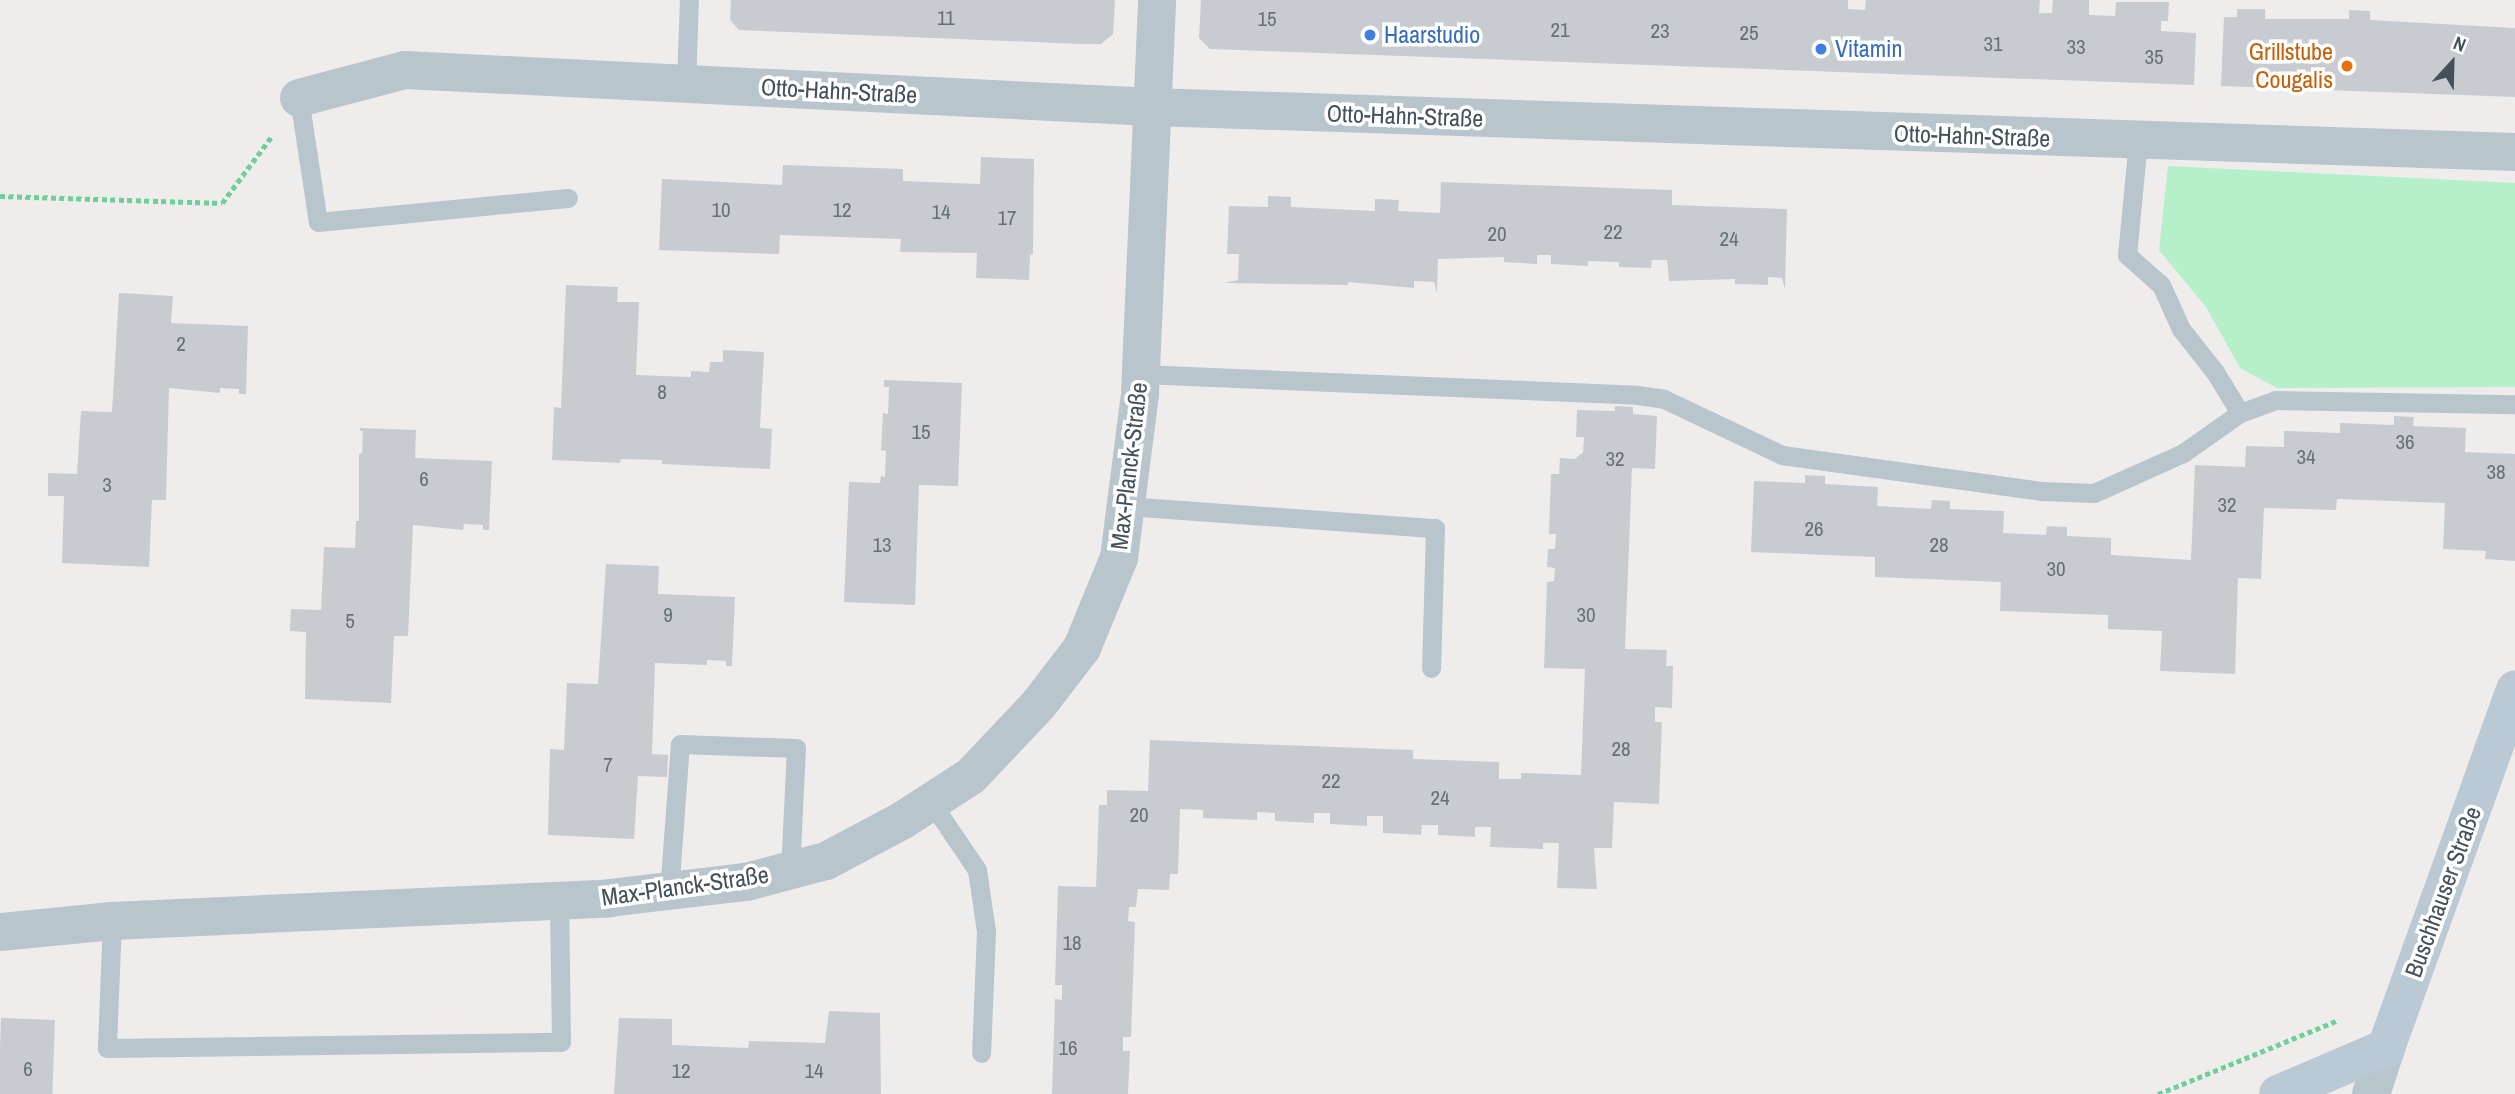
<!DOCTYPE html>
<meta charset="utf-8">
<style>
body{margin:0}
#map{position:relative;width:2515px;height:1094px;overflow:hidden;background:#efecec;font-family:"Archivo Narrow",sans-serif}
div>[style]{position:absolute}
.green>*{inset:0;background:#b6f0ca}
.building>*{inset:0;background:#c8ccd1;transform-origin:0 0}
.path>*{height:4.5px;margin-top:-2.25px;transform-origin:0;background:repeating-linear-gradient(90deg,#6dcf9a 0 5px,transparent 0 8.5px)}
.lane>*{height:19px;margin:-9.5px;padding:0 9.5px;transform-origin:9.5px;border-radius:9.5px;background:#b9c5cc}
.street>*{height:38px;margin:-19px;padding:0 19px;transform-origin:19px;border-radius:19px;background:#b9c5cc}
.secondary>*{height:38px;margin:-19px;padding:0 19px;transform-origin:19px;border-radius:19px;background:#bbc9d4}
.dots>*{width:19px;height:19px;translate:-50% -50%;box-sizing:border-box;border:4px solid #fff;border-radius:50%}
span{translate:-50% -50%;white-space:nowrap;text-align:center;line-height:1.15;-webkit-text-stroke:7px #fff;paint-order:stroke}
.number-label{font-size:21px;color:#657078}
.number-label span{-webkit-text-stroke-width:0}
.shop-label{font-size:24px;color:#366cbe}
.left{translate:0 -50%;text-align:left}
.food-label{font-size:24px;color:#c56008}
.right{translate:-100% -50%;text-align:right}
.street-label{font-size:24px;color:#44515a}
.north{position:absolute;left:2417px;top:28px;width:70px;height:70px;-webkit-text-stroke:5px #fff;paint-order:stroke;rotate:22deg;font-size:19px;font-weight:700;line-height:28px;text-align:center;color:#44515a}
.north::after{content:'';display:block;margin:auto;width:24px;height:32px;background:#44515a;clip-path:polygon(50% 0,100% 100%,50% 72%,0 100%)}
</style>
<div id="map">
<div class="green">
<i style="clip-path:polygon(2168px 166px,2515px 183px,2515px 387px,2277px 388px,2240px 368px,2206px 307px,2159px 250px)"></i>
</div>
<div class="building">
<i style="clip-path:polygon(731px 0,1115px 0,1113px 34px,1101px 44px,1080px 44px,739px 30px,730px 20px)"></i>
<i style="clip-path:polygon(1201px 0,1848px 0,1848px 9px,1865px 10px,1866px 0,2040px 0,2039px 13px,2052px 13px,2053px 0,2089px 0,2089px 15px,2115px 16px,2116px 2px,2169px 2px,2168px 21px,2161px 21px,2161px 31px,2196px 33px,2194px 85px,1210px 49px,1199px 38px)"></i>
<i style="clip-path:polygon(2237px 9px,2265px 9px,2265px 19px,2349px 19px,2349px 10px,2370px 11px,2370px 20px,2515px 28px,2515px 97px,2221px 86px,2224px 17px,2237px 17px)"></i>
<i style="clip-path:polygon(981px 157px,1034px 159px,1033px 254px,1030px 255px,1029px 280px,976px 278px,977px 253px,900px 252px,901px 239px,780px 235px,779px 254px,659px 250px,662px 179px,782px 185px,783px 165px,903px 169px,903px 181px,980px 184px)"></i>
<i style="clip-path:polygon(1441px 182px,1672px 190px,1672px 205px,1787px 209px,1785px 289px,1782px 278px,1768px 277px,1768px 285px,1735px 284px,1735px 279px,1669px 281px,1667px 260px,1652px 260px,1651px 268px,1619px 267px,1619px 262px,1588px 261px,1588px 266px,1551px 264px,1551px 255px,1537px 255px,1537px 264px,1504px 262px,1504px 257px,1438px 259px,1437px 293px,1434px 282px,1414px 281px,1414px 288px,1348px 282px,1348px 285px,1224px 283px,1238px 280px,1239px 254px,1227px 254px,1229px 206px,1268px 207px,1268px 196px,1291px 197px,1291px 207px,1375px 211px,1375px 199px,1399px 200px,1398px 211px,1440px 213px)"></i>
<i style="clip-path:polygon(566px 285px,618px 287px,617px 302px,639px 302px,636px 375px,691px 377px,691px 371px,709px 372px,710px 362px,723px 362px,723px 350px,764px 352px,760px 428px,772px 429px,770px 469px,662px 464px,662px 460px,621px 459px,620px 463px,552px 460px,554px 407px,561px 408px)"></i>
<i style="clip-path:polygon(119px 293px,173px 296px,171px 323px,248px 326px,246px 394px,239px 394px,239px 389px,220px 388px,220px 393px,169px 388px,166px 500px,152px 500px,149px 567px,62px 563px,64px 496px,48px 496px,48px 473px,77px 474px,81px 411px,112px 412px)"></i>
<i style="clip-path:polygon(884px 380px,962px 383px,958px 486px,919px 485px,915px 605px,844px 602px,849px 482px,880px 483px,881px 476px,885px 477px,886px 451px,881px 450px,883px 413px,888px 414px,889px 387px,884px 387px)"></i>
<i style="clip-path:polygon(1615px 406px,1633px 407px,1633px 414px,1657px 416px,1655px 469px,1632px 468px,1625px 649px,1667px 650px,1666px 666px,1673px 666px,1672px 708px,1655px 707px,1655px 722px,1662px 722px,1659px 804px,1614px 802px,1612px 848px,1594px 848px,1597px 889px,1557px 888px,1559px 843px,1543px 843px,1543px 849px,1490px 847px,1491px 827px,1475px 827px,1475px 837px,1438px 835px,1438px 825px,1422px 825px,1421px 835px,1383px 833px,1383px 816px,1367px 816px,1367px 826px,1330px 824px,1330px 813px,1314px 813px,1314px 823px,1275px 821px,1275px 813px,1257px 812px,1257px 820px,1203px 818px,1203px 810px,1180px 809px,1178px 874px,1170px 874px,1169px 890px,1138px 889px,1136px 907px,1129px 907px,1128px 921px,1135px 922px,1131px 1037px,1123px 1037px,1123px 1051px,1130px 1051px,1128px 1094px,1052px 1094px,1055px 999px,1062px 1000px,1062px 985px,1055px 985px,1058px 886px,1096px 887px,1099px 805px,1107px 805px,1107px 790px,1148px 791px,1150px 740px,1413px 750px,1413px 759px,1499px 762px,1499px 779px,1521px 779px,1521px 773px,1581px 775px,1585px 669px,1544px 668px,1547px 582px,1554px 581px,1555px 568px,1547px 567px,1548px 549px,1555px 549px,1556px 534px,1549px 534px,1551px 474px,1559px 474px,1560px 458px,1575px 459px,1583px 452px,1584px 437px,1576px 437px,1577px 410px,1615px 411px)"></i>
<i style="clip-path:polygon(2394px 416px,2414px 417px,2413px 426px,2466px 428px,2465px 452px,2515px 454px,2515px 561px,2485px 559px,2486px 551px,2443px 549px,2445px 503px,2337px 499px,2336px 510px,2264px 508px,2261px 579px,2238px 578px,2235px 674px,2160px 671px,2162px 631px,2108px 629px,2108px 615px,2000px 611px,2001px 582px,1875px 577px,1875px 557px,1751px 552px,1754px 481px,1805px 483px,1805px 475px,1825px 476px,1825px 484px,1878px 487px,1877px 506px,1931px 509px,1932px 500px,1950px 501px,1950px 509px,2004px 511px,2003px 533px,2046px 535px,2047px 526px,2067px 527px,2067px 536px,2111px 538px,2111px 555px,2191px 560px,2195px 465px,2245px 467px,2246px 446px,2284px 447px,2284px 431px,2340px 433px,2340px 423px,2394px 425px)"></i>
<i style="clip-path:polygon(360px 428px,416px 430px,415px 458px,492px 461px,489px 530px,483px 530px,483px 525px,464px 524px,463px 530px,413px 525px,408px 636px,394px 636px,391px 703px,305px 699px,306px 632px,290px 631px,291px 609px,321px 610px,324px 547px,355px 548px,356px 521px,359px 521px,359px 454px,362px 453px,363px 431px,360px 431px)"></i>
<i style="clip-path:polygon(606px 564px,659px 566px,658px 594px,735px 597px,732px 666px,726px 666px,726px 661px,707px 660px,707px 665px,655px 663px,652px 754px,668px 755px,667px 777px,638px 776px,634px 839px,548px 835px,550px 749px,564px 750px,567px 683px,598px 684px)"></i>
<i style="clip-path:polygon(829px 1011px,880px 1013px,881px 1094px,614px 1094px,619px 1018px,672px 1019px,672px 1045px,748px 1048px,749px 1041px,825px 1043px)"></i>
<i style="left:1px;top:1018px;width:54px;height:76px;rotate:2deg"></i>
</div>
<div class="path">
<i style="left:0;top:196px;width:222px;rotate:1.8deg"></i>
<i style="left:222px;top:203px;width:84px;rotate:-53.3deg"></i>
<i style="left:2158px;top:1094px;width:195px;rotate:-22.3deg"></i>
</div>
<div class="lane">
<i style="left:686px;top:84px;width:84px;rotate:-88deg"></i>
<i style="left:299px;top:98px;width:125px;rotate:81.3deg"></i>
<i style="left:318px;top:222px;width:251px;rotate:-5.5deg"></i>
<i style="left:1141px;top:374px;width:496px;rotate:2.4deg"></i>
<i style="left:1637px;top:395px;width:27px;rotate:8deg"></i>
<i style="left:1664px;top:399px;width:131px;rotate:25.4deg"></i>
<i style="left:1782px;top:455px;width:261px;rotate:7.9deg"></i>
<i style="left:2041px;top:491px;width:53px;rotate:2.2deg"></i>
<i style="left:2094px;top:493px;width:98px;rotate:-24.2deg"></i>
<i style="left:2183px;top:453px;width:70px;rotate:-35.1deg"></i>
<i style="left:2240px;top:413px;width:48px;rotate:-121.4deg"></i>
<i style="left:2215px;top:372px;width:55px;rotate:-128.3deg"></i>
<i style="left:2181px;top:329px;width:48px;rotate:-114.4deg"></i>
<i style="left:2161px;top:285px;width:45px;rotate:-138.6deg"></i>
<i style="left:2127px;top:255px;width:115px;rotate:-84.5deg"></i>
<i style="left:2240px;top:413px;width:37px;rotate:-20deg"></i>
<i style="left:2275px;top:400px;width:240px;rotate:1deg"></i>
<i style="left:1126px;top:506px;width:310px;rotate:4.1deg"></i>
<i style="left:1435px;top:528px;width:140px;rotate:91.6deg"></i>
<i style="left:931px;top:802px;width:82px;rotate:55.9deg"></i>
<i style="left:977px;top:870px;width:62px;rotate:81.6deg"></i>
<i style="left:986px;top:931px;width:122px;rotate:92.3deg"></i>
<i style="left:669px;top:893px;width:149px;rotate:-85.8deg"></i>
<i style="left:680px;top:744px;width:116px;rotate:2deg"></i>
<i style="left:796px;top:748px;width:123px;rotate:92.8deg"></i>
<i style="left:112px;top:921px;width:127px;rotate:92.3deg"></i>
<i style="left:107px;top:1048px;width:454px;rotate:-0.8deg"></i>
<i style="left:561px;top:1042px;width:142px;rotate:-90.8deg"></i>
</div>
<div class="street">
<i style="left:299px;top:98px;width:110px;rotate:-14.8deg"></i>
<i style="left:405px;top:70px;width:749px;rotate:2.83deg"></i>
<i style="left:1153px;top:107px;width:1363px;rotate:1.89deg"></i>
<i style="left:0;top:932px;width:113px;rotate:-5.6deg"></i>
<i style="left:112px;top:921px;width:498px;rotate:-2.6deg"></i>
<i style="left:609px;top:898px;width:138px;rotate:-6.7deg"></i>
<i style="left:746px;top:882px;width:83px;rotate:-14.7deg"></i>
<i style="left:826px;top:861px;width:87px;rotate:-28deg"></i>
<i style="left:903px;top:820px;width:81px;rotate:-32.9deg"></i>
<i style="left:971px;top:776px;width:99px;rotate:-46.6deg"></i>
<i style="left:1039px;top:704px;width:71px;rotate:-52.5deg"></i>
<i style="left:1082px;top:648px;width:97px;rotate:-67.7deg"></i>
<i style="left:1119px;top:558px;width:166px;rotate:-82.7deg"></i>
<i style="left:1140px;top:393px;width:393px;rotate:-87.5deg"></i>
<i style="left:2371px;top:1094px;width:48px;rotate:-71.9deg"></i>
</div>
<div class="secondary">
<i style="left:2278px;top:1094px;width:117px;rotate:-23.1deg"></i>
<i style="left:2386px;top:1048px;width:381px;rotate:-70.2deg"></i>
</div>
<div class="dots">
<i style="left:1370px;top:35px;background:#3f7fe0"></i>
<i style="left:1821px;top:49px;background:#3f7fe0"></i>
<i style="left:2347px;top:66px;background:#e8710a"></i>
</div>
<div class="number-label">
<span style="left:946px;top:18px">11</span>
<span style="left:1267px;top:19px">15</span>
<span style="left:1560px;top:30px">21</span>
<span style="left:1660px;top:31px">23</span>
<span style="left:1749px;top:33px">25</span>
<span style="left:1993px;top:44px">31</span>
<span style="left:2076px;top:47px">33</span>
<span style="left:2154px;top:57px">35</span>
<span style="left:721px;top:210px">10</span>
<span style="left:842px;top:210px">12</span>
<span style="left:941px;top:212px">14</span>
<span style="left:1007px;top:218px">17</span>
<span style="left:1613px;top:232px">22</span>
<span style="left:1497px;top:234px">20</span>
<span style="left:1729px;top:239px">24</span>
<span style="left:181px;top:344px">2</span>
<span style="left:662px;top:392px">8</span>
<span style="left:921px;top:432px">15</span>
<span style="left:2405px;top:442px">36</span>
<span style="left:2306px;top:457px">34</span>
<span style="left:1615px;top:459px">32</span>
<span style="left:2496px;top:472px">38</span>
<span style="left:424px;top:479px">6</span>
<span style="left:107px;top:485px">3</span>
<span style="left:2227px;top:505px">32</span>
<span style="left:1814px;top:529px">26</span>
<span style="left:882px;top:545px">13</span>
<span style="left:1939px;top:545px">28</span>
<span style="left:2056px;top:569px">30</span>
<span style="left:668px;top:615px">9</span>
<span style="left:1586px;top:615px">30</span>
<span style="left:350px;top:621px">5</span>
<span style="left:1621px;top:749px">28</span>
<span style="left:608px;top:765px">7</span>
<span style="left:1331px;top:781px">22</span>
<span style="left:1440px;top:798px">24</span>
<span style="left:1139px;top:815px">20</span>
<span style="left:1072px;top:943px">18</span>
<span style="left:1068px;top:1048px">16</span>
<span style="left:28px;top:1069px">6</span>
<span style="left:681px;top:1071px">12</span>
<span style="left:814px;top:1071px">14</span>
</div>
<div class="shop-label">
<span class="left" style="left:1384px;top:35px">Haarstudio</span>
<span class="left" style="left:1835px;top:49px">Vitamin</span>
</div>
<div class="food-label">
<span class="right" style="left:2333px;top:66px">Grillstube<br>Cougalis</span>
</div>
<div class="street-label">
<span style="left:839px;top:91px;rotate:3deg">Otto-Hahn-Straße</span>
<span style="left:1405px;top:116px;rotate:2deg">Otto-Hahn-Straße</span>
<span style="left:1972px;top:136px;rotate:2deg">Otto-Hahn-Straße</span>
<span style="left:1129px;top:466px;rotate:-83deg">Max-Planck-Straße</span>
<span style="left:685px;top:886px;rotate:-8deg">Max-Planck-Straße</span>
<span style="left:2443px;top:892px;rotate:-70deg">Buschhauser Straße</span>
</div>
<div class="north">N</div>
</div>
